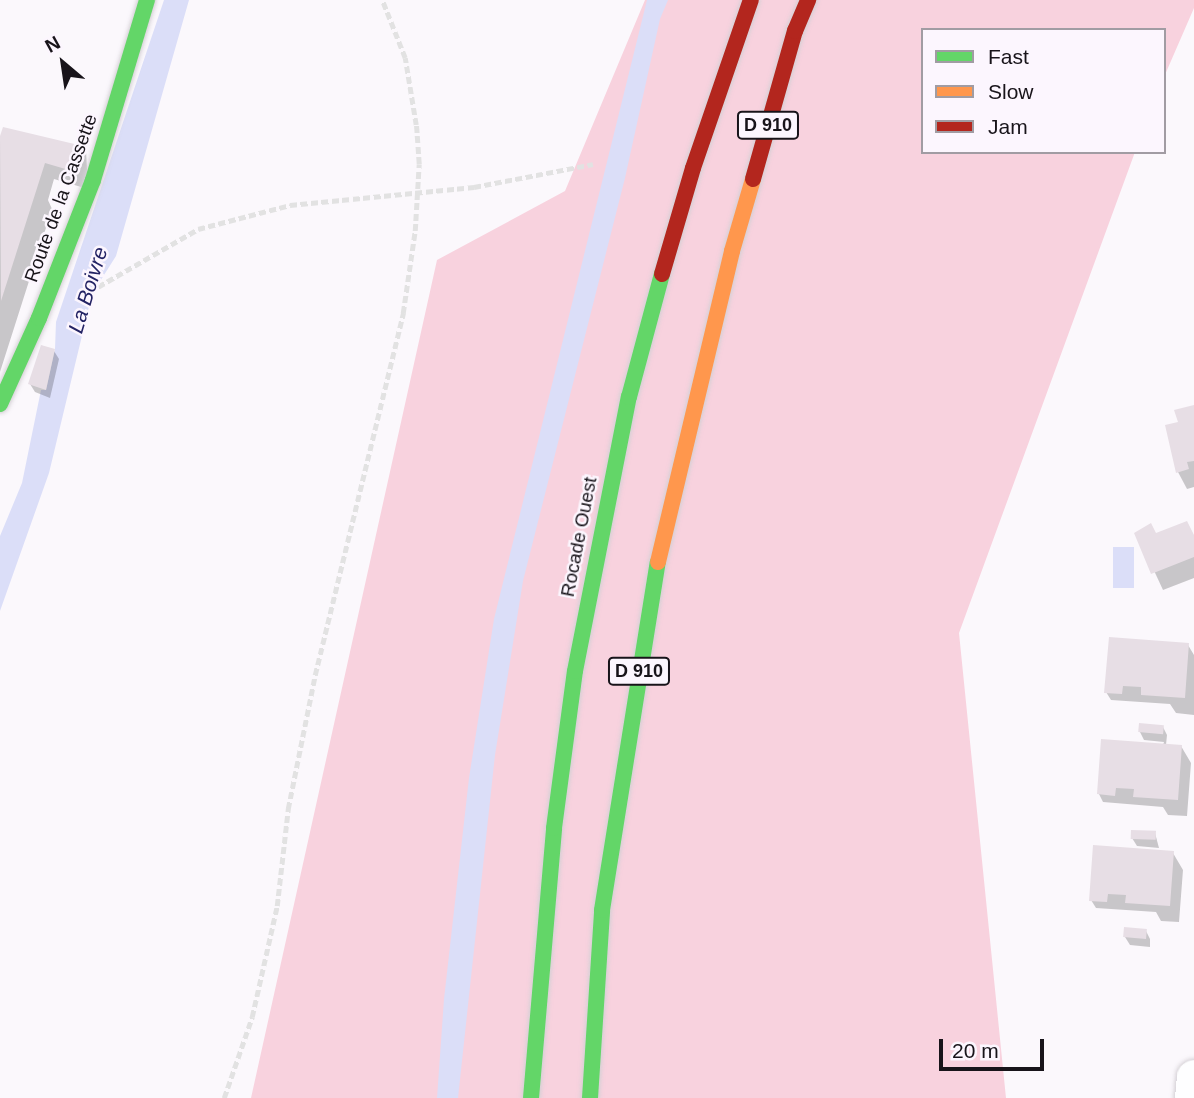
<!DOCTYPE html>
<style>
body{margin:0}
#map{position:relative;width:1194px;height:1098px;overflow:hidden;background:#fbf8fc;font-family:Helvetica,sans-serif}
div>[style]{position:absolute}
.forest>*{inset:0;background:#f8d2de}
.water>*{inset:0;background:#dbdef8;transform-origin:0 0}
.shadow>*{inset:0;background:#0003}
.building>*{inset:0;background:#e7dee5;transform-origin:0 0}
.path>*{height:4.5px;margin-top:-2.25px;transform-origin:0;background:repeating-linear-gradient(90deg,#e2e2e2 0 7px,transparent 0 10.5px)}
.roads{filter:drop-shadow(0 0 2px #d4d0d5) drop-shadow(0 0 2px #d4d0d5)}
.street>*{height:35px;margin:-17.5px;padding:0 17.5px;transform-origin:17.5px;border-radius:17.5px;background:#fefeff}
.fast>*{height:16px;margin:-8px;padding:0 8px;transform-origin:8px;border-radius:8px;background:#63d668}
.slow>*{height:16px;margin:-8px;padding:0 8px;transform-origin:8px;border-radius:8px;background:#ff974d}
.jam>*{height:16px;margin:-8px;padding:0 8px;transform-origin:8px;border-radius:8px;background:#b3261e}
span{translate:-50% -50%;white-space:nowrap;text-align:center;line-height:1.15;-webkit-text-stroke:5px #fcf6fe;paint-order:stroke}
.shield-label span{padding:2px 5px;background:#fcf6fe;border:2px solid;border-radius:5px;-webkit-text-stroke-width:0}
.shield-label{font-size:18px;color:#18141a;font-weight:700}
.street-label{font-size:19px;color:#18141a}
.water-label{font-size:21px;color:#232364;font-style:italic}
.legend{position:absolute;left:921px;top:28px;width:245px;height:126px;box-sizing:border-box;background:#fcf6fe;border:2px solid #a19ca3;margin:0;padding:9px 12px;list-style:none;font-size:21px;color:#18141a}
.legend li{display:flex;align-items:center;gap:14px;height:35px}
.legend b{width:35px;border:2px solid #a19ca3}
.north{position:absolute;left:28px;top:28px;width:70px;height:70px;-webkit-text-stroke:5px #fcf6fe;paint-order:stroke;rotate:331deg;font-size:19px;font-weight:700;line-height:28px;text-align:center;color:#18141a}
.north::after{content:'';display:block;margin:auto;width:24px;height:32px;background:#18141a;clip-path:polygon(50% 0,100% 100%,50% 72%,0 100%)}
.scale{position:absolute;left:939px;top:1039px;width:105px;height:32px;box-sizing:border-box;border:4px solid #18141a;border-top:0;padding-left:9px;font-size:21px;line-height:24px;white-space:nowrap;color:#18141a;-webkit-text-stroke:5px #fcf6fe;paint-order:stroke}
</style>
<div id="map">
<div class="forest">
<i style="clip-path:polygon(645px 0,1194px 0,1194px 8px,1164px 77px,1164px 30px,923px 30px,923px 152px,1135px 152px,959px 633px,1006px 1098px,251px 1098px,437px 260px,565px 191px)"></i>
</div>
<div class="water">
<i style="clip-path:polygon(164px 0,189px 0,116px 256px,92px 294px,49px 473px,0 611px,0 536px,22px 483px,41px 390px,46px 390px,55px 349px,56px 322px)"></i>
<i style="clip-path:polygon(647px 0,668px 0,660px 19px,625px 178px,523px 581px,495px 755px,458px 1098px,437px 1098px,444px 999px,469px 778px,494px 619px)"></i>
<i style="left:1113px;top:547px;width:21px;height:41px"></i>
</div>
<div class="shadow">
<i style="clip-path:polygon(4px 129px,86px 149px,88px 189px,54px 179px,48px 200px,52px 209px,0 372px,0 142px)"></i>
<i style="clip-path:polygon(54px 351px,59px 359px,50px 398px,35px 392px,30px 384px)"></i>
<i style="clip-path:polygon(1194px 407px,1194px 487px,1187px 489px,1178px 472px,1180px 424px)"></i>
<i style="clip-path:polygon(1137px 534px,1194px 535px,1194px 578px,1163px 590px)"></i>
<i style="clip-path:polygon(1188px 645px,1194px 655px,1194px 715px,1176px 713px,1170px 704px,1111px 700px,1106px 692px)"></i>
<i style="clip-path:polygon(1163px 727px,1167px 735px,1166px 745px,1181px 746px,1191px 763px,1187px 816px,1168px 815px,1163px 807px,1103px 802px,1099px 794px,1163px 745px,1164px 742px,1144px 740px,1140px 732px)"></i>
<i style="clip-path:polygon(1155px 833px,1159px 848px,1137px 846px,1132px 838px)"></i>
<i style="clip-path:polygon(1173px 853px,1183px 870px,1179px 922px,1161px 921px,1156px 912px,1096px 908px,1091px 900px)"></i>
<i style="clip-path:polygon(1146px 931px,1150px 939px,1150px 947px,1130px 945px,1125px 937px)"></i>
</div>
<div class="building">
<i style="clip-path:polygon(3px 127px,87px 147px,79px 173px,45px 163px,1px 301px,0 136px)"></i>
<i style="clip-path:polygon(41px 345px,55px 349px,46px 390px,28px 384px)"></i>
<i style="clip-path:polygon(1194px 405px,1194px 461px,1187px 462px,1189px 469px,1176px 473px,1165px 425px,1178px 422px,1174px 410px)"></i>
<i style="clip-path:polygon(1187px 521px,1194px 535px,1194px 557px,1151px 574px,1134px 533px,1151px 523px,1156px 533px)"></i>
<i style="clip-path:polygon(1109px 637px,1189px 643px,1185px 698px,1141px 695px,1141px 687px,1123px 686px,1122px 694px,1104px 693px)"></i>
<i style="left:1139px;top:723px;width:25px;height:9px;rotate:5deg"></i>
<i style="clip-path:polygon(1101px 739px,1182px 745px,1178px 800px,1133px 797px,1134px 789px,1116px 788px,1115px 796px,1097px 794px)"></i>
<i style="left:1131px;top:830px;width:25px;height:9px;rotate:2deg"></i>
<i style="clip-path:polygon(1093px 845px,1174px 851px,1170px 906px,1125px 903px,1126px 895px,1108px 894px,1107px 902px,1089px 901px)"></i>
<i style="left:1124px;top:927px;width:23px;height:10px;rotate:5deg"></i>
</div>
<div class="path">
<i style="left:89px;top:292px;width:126px;rotate:-30deg"></i>
<i style="left:198px;top:229px;width:95px;rotate:-14.6deg"></i>
<i style="left:290px;top:205px;width:185px;rotate:-5.6deg"></i>
<i style="left:474px;top:187px;width:121px;rotate:-10.9deg"></i>
<i style="left:224px;top:1098px;width:86px;rotate:-70.9deg"></i>
<i style="left:252px;top:1017px;width:114px;rotate:-77.3deg"></i>
<i style="left:277px;top:906px;width:98px;rotate:-83.5deg"></i>
<i style="left:288px;top:809px;width:137px;rotate:-78.6deg"></i>
<i style="left:315px;top:675px;width:373px;rotate:-76.3deg"></i>
<i style="left:403px;top:313px;width:83px;rotate:-81.7deg"></i>
<i style="left:415px;top:231px;width:67px;rotate:-86.6deg"></i>
<i style="left:419px;top:164px;width:39px;rotate:-94deg"></i>
<i style="left:416px;top:125px;width:68px;rotate:-99.3deg"></i>
<i style="left:405px;top:58px;width:62px;rotate:-111.6deg"></i>
</div>
<div class="roads">
<div class="street">
<i style="left:1192px;top:1098px;width:21px;rotate:-85deg"></i>
</div>
<div class="fast">
<i style="left:0;top:404px;width:94px;rotate:-65.6deg"></i>
<i style="left:39px;top:318px;width:148px;rotate:-68.6deg"></i>
<i style="left:93px;top:180px;width:188px;rotate:-73.3deg"></i>
<i style="left:531px;top:1098px;width:271px;rotate:-85.1deg"></i>
<i style="left:554px;top:828px;width:158px;rotate:-82.4deg"></i>
<i style="left:575px;top:671px;width:279px;rotate:-78.9deg"></i>
<i style="left:629px;top:397px;width:127px;rotate:-75deg"></i>
<i style="left:590px;top:1098px;width:188px;rotate:-86.3deg"></i>
<i style="left:602px;top:910px;width:352px;rotate:-80.9deg"></i>
</div>
<div class="slow">
<i style="left:658px;top:562px;width:320px;rotate:-76.6deg"></i>
<i style="left:732px;top:251px;width:75px;rotate:-73.7deg"></i>
</div>
<div class="jam">
<i style="left:753px;top:179px;width:154px;rotate:-74.2deg"></i>
<i style="left:795px;top:31px;width:34px;rotate:-67deg"></i>
<i style="left:662px;top:274px;width:110px;rotate:-73.7deg"></i>
<i style="left:693px;top:168px;width:178px;rotate:-71deg"></i>
</div>
</div>
<div class="shield-label">
<span style="left:768px;top:125px">D 910</span>
<span style="left:639px;top:671px">D 910</span>
</div>
<div class="street-label">
<span style="left:61px;top:198px;rotate:-70deg">Route de la Cassette</span>
<span style="left:579px;top:537px;rotate:-79deg">Rocade Ouest</span>
</div>
<div class="water-label">
<span style="left:88px;top:290px;rotate:-73deg">La Boivre</span>
</div>
<ul class="legend">
<li><b style="height:9px;background:#63d668"></b>Fast</li>
<li><b style="height:9px;background:#ff974d"></b>Slow</li>
<li><b style="height:9px;background:#b3261e"></b>Jam</li>
</ul>
<div class="north">N</div>
<div class="scale">20 m</div>
</div>
